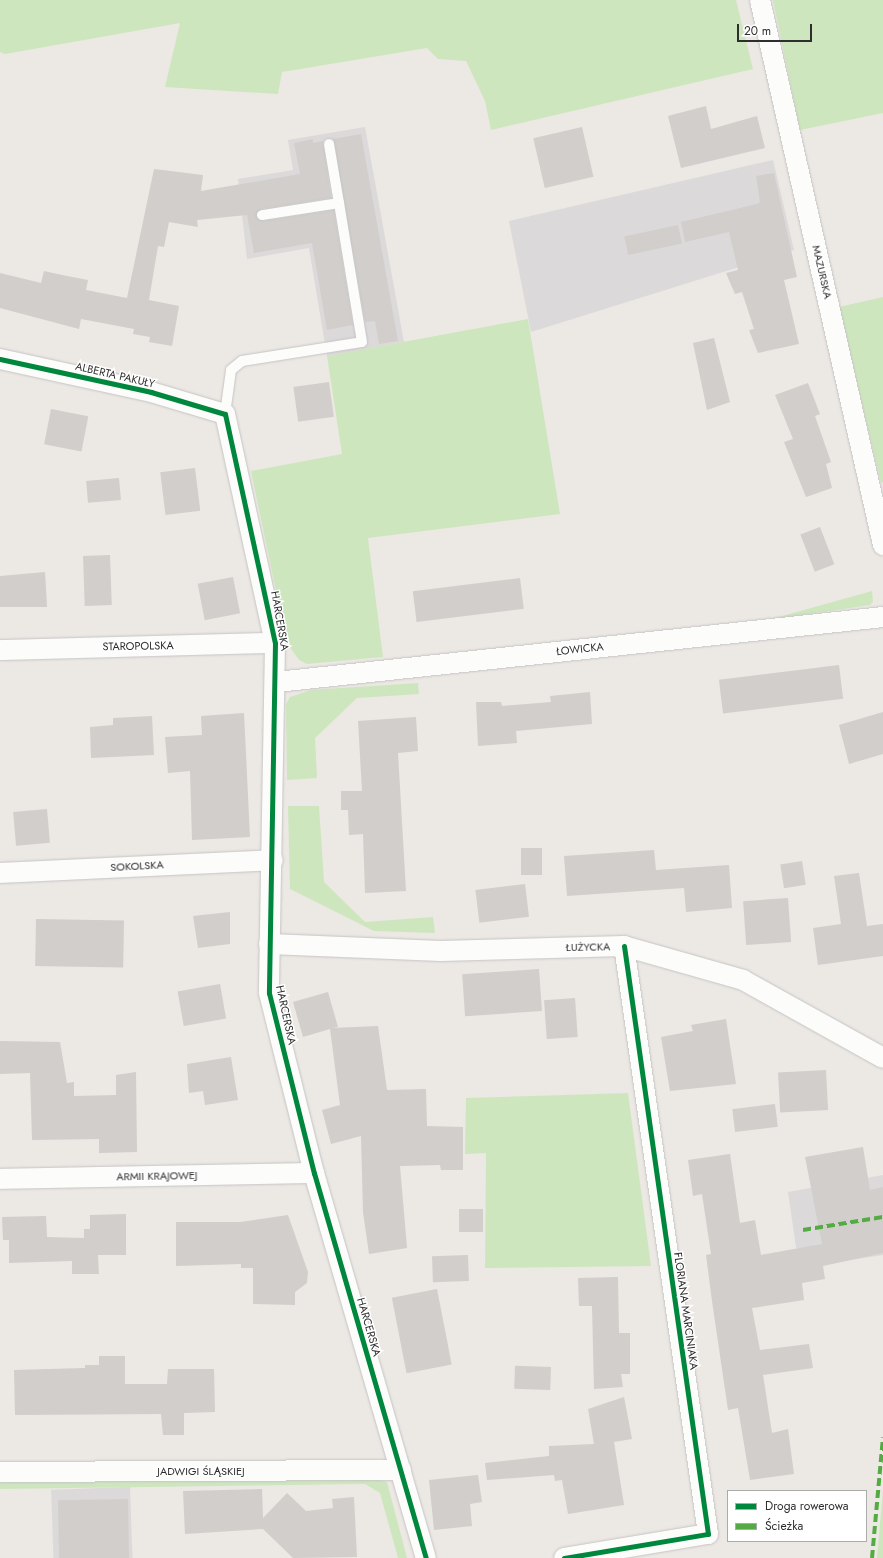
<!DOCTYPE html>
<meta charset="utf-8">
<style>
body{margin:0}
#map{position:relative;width:883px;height:1558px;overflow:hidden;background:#ece8e4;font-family:Jost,sans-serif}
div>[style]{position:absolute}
.industrial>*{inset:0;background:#dcd9db;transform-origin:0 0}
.green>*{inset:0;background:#cee6be}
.building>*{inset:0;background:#d1cecb;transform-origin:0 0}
.roads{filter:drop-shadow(0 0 1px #c5c4c5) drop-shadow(0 0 1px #c5c4c5)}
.lane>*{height:10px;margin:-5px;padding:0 5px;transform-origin:5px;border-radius:5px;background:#fcfcfb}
.street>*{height:20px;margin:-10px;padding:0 10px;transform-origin:10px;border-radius:10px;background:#fcfcfb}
.quiet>*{height:4px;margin-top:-2px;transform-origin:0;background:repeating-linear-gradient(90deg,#54ab44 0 8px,transparent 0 12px)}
.cycleway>*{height:5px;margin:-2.5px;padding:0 2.5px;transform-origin:2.5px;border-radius:2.5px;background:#00873e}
span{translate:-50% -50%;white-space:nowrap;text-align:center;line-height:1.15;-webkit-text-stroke:3px #fff;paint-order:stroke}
.street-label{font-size:11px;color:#2e2e2e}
.legend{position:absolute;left:727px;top:1490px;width:140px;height:52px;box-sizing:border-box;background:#fff;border:1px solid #ababab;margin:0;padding:5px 7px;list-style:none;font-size:12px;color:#2e2e2e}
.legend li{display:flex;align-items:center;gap:8px;height:20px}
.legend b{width:20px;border:1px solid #ababab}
.scale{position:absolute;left:737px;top:24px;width:75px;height:18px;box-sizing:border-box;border:2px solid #2e2e2e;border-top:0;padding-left:5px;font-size:12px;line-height:14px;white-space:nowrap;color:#2e2e2e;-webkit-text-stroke:3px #fff;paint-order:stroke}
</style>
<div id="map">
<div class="industrial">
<i style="clip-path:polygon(365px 127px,404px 342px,327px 356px,309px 248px,247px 259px,238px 179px,293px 170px,288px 140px)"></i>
<i style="clip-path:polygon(773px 160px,794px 250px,531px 332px,509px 221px)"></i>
<i style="clip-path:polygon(883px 1175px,883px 1255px,799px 1268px,788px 1192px)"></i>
<i style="left:130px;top:1487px;width:71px;height:79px;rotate:88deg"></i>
</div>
<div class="green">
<i style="clip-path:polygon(0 0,736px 0,753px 69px,491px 130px,485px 101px,466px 61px,438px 59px,427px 48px,282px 72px,278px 94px,165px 87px,180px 23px,5px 54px,0 52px)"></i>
<i style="clip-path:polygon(773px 0,883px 0,883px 113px,800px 130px)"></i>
<i style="clip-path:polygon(883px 297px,883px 482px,881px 483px,839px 307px)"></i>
<i style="clip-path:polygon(528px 319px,560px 514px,368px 538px,383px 657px,307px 664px,299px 660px,287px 643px,251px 471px,342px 454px,327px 356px)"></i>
<i style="clip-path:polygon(872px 591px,873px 602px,870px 605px,768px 620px)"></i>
<i style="clip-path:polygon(418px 683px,419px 694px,357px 698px,315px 738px,317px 778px,287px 780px,286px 704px,290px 697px,311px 690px)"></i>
<i style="clip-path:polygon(288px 806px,319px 806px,324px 882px,365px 922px,433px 917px,435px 933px,374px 931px,290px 889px)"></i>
<i style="clip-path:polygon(628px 1093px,651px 1266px,485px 1268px,486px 1153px,465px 1154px,466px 1098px)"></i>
<i style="clip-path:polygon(366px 1477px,387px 1482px,407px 1558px,398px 1558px,380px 1493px,365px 1484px,0 1489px,0 1480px)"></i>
<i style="clip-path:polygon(883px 1489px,883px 1558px,877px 1558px)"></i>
</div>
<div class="building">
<i style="clip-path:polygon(706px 106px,711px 129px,757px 116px,765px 148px,681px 168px,668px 116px)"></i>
<i style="left:582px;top:127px;width:51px;height:50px;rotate:77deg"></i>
<i style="clip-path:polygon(361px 134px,398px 341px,379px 344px,375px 321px,365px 322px,333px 139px)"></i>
<i style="clip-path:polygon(313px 139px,313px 143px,323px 141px,331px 198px,261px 209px,256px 216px,263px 221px,334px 210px,353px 325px,327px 330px,312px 243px,254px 253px,247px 215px,197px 220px,198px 227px,169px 222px,164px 247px,158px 246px,149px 300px,179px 306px,172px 346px,149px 342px,150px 337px,133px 334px,134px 329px,81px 319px,79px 329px,0 308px,0 273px,41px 283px,44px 271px,62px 275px,88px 280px,86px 290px,127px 298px,154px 169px,203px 175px,201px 191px,300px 174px,294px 143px)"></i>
<i style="clip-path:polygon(774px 173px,797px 277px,784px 280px,799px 344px,758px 353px,749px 330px,754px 329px,742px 292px,735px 294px,726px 273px,738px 270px,729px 232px,685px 242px,681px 222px,757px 204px,760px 202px,756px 176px)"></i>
<i style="left:678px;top:225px;width:19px;height:55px;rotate:78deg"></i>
<i style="clip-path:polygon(714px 338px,730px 402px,707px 410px,693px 343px)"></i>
<i style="left:329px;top:382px;width:35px;height:36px;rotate:82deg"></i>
<i style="clip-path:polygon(808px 383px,820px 414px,815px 416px,831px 462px,826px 464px,832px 488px,806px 497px,784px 442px,793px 439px,775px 395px)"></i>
<i style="left:51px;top:409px;width:38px;height:36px;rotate:11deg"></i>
<i style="left:195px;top:468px;width:43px;height:35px;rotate:83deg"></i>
<i style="left:119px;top:478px;width:22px;height:33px;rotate:85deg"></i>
<i style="left:820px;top:527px;width:40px;height:21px;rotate:69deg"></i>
<i style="left:110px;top:555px;width:50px;height:27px;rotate:88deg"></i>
<i style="clip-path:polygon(45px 572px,47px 607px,0 607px,0 576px)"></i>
<i style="left:233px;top:577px;width:37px;height:36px;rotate:79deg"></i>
<i style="left:520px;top:578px;width:31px;height:108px;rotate:83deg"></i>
<i style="left:839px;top:665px;width:34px;height:121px;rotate:83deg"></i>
<i style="clip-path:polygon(590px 692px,592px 724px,516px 731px,517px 743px,478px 746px,476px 702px,501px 702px,502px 706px,551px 702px,550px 696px)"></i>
<i style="clip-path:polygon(883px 712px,883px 754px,849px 764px,839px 725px)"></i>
<i style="clip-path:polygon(244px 713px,250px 837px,192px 840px,190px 771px,168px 773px,165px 737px,202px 735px,201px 716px)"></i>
<i style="clip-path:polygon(152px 716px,154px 755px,91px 758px,90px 727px,113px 725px,113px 718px)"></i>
<i style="clip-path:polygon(416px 717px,418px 751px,398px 753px,406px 891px,365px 893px,363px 834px,349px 835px,348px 810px,341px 810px,341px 791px,362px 791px,358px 721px)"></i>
<i style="left:47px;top:809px;width:34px;height:34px;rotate:85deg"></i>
<i style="left:521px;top:848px;width:21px;height:27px"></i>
<i style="clip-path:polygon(654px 850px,656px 870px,729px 865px,732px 908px,686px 912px,684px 888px,567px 896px,564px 856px)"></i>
<i style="left:802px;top:861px;width:24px;height:22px;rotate:81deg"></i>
<i style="clip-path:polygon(859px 873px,867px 926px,883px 924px,883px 956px,818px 965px,813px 928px,841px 924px,834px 876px)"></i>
<i style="left:525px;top:884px;width:33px;height:50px;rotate:83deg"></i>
<i style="left:788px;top:898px;width:44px;height:45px;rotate:86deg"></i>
<i style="clip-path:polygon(230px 912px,230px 944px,198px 948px,193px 916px)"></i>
<i style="left:36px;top:919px;width:88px;height:47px;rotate:1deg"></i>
<i style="left:539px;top:969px;width:42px;height:77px;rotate:86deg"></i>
<i style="left:220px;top:984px;width:35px;height:43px;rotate:80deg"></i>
<i style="clip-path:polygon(328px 992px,338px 1027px,332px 1028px,378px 1026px,387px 1090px,426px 1089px,427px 1126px,463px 1127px,463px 1170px,441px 1170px,440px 1165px,400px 1166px,407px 1248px,369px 1254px,363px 1212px,361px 1136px,331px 1144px,322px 1110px,340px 1105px,330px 1029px,303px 1037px,293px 1002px)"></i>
<i style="left:575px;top:998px;width:39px;height:31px;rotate:86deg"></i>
<i style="clip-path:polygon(726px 1019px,736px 1084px,670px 1091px,661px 1037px,693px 1031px,691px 1025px)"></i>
<i style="clip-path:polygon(0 1041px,60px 1042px,67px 1083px,74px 1082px,74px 1096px,116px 1095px,116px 1075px,136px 1072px,137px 1152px,99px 1153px,99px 1139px,32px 1140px,30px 1073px,0 1074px)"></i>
<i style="clip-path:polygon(231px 1057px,238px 1100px,205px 1105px,203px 1091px,189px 1093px,187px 1064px)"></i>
<i style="left:826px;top:1070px;width:40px;height:48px;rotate:87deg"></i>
<i style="left:775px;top:1104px;width:23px;height:43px;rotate:83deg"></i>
<i style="clip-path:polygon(863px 1147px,870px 1190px,883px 1187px,883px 1253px,823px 1266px,825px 1279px,802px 1283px,804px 1300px,752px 1308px,760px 1350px,809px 1344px,813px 1368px,763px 1375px,772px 1433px,788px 1429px,794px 1474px,750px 1480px,738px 1408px,728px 1410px,712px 1301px,706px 1255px,711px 1254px,702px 1194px,693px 1196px,688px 1160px,730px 1154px,740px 1223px,755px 1220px,761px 1255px,822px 1244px,805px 1157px)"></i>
<i style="left:459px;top:1209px;width:24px;height:23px"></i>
<i style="clip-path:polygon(126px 1214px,126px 1255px,98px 1255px,99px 1274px,72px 1274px,72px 1261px,9px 1263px,9px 1240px,3px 1240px,2px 1217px,46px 1216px,47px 1237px,84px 1238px,84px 1229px,90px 1229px,90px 1215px)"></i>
<i style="clip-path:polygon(288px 1215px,308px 1272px,307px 1283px,295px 1292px,295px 1305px,253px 1304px,253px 1268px,241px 1268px,241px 1264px,176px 1266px,176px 1222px,240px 1222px)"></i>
<i style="left:468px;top:1255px;width:26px;height:36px;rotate:88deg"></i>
<i style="clip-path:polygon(618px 1277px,619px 1333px,630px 1333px,630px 1374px,621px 1374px,623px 1387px,594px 1389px,592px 1306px,579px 1306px,578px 1278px)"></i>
<i style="left:437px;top:1289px;width:77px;height:46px;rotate:79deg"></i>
<i style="clip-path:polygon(99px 1356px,125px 1356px,125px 1384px,167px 1384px,168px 1369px,214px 1369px,215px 1412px,184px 1413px,184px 1435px,163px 1435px,161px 1414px,15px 1415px,14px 1370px,85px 1368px,85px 1365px,99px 1365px)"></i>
<i style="left:551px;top:1367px;width:23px;height:36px;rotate:92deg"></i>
<i style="clip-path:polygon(624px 1397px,632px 1439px,614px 1442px,624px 1505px,568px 1514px,562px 1480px,555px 1481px,554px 1475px,487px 1480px,485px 1463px,549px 1456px,549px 1446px,594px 1444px,588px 1409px)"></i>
<i style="clip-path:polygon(478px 1475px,482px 1502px,470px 1504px,472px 1526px,434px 1530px,429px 1480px)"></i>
<i style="clip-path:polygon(262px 1489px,263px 1518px,287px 1493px,306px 1511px,333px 1508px,332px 1499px,354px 1497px,357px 1557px,293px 1558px,263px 1529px,185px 1534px,183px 1491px)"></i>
<i style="left:128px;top:1499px;width:59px;height:70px;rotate:89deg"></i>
</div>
<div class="roads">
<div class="lane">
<i style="left:329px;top:144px;width:60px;rotate:80.4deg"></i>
<i style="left:225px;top:414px;width:44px;rotate:-82.2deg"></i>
<i style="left:231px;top:370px;width:14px;rotate:-39deg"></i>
<i style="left:242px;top:361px;width:121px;rotate:-9deg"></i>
<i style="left:362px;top:342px;width:141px;rotate:-99.4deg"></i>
<i style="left:339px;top:203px;width:78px;rotate:171.1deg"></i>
</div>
<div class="street">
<i style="left:760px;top:0;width:559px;rotate:77.28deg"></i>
<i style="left:0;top:359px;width:155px;rotate:12.3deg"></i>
<i style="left:151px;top:392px;width:77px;rotate:16.6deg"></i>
<i style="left:225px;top:414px;width:234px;rotate:77.7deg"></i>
<i style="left:275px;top:643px;width:350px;rotate:91deg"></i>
<i style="left:269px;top:993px;width:186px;rotate:76deg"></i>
<i style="left:314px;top:1173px;width:401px;rotate:73.8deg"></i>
<i style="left:0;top:650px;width:275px;rotate:-1.5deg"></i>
<i style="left:277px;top:682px;width:609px;rotate:-6.12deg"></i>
<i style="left:0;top:873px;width:273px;rotate:-2.7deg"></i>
<i style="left:269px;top:944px;width:172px;rotate:2.3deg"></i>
<i style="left:441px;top:951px;width:183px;rotate:-1.6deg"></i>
<i style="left:624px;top:946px;width:124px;rotate:15.9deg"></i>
<i style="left:743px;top:980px;width:160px;rotate:29.1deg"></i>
<i style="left:0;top:1179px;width:314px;rotate:-1.1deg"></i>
<i style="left:0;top:1472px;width:401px;rotate:-0.3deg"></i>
<i style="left:564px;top:1558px;width:146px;rotate:-9.5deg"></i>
<i style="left:708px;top:1534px;width:594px;rotate:-98.13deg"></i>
</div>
</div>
<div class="quiet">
<i style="left:803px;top:1230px;width:81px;rotate:-9.2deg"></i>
<i style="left:872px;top:1558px;width:121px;rotate:-84.8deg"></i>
</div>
<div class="cycleway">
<i style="left:0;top:359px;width:155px;rotate:12.3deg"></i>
<i style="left:151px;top:392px;width:77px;rotate:16.6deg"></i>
<i style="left:225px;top:414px;width:234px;rotate:77.7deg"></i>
<i style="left:275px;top:643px;width:350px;rotate:91deg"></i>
<i style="left:269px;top:993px;width:186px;rotate:76deg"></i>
<i style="left:314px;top:1173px;width:401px;rotate:73.8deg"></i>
<i style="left:564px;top:1558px;width:146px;rotate:-9.5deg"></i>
<i style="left:708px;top:1534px;width:594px;rotate:-98.13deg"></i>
</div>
<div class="street-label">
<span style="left:822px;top:272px;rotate:77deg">MAZURSKA</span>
<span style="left:115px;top:375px;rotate:13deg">ALBERTA PAKUŁY</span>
<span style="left:280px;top:621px;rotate:80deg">HARCERSKA</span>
<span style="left:138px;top:646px;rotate:-1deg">STAROPOLSKA</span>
<span style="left:580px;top:649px;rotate:-6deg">ŁOWICKA</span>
<span style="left:137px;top:866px;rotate:-3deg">SOKOLSKA</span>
<span style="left:588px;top:947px;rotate:-1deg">ŁUŻYCKA</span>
<span style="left:286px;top:1015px;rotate:78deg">HARCERSKA</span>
<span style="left:157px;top:1176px;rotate:-1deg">ARMII KRAJOWEJ</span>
<span style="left:686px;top:1311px;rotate:82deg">FLORIANA MARCINIAKA</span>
<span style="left:369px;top:1327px;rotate:74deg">HARCERSKA</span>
<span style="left:201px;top:1471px">JADWIGI ŚLĄSKIEJ</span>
</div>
<ul class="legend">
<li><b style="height:5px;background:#00873e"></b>Droga rowerowa</li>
<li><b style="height:5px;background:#54ab44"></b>Ścieżka</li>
</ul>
<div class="scale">20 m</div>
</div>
